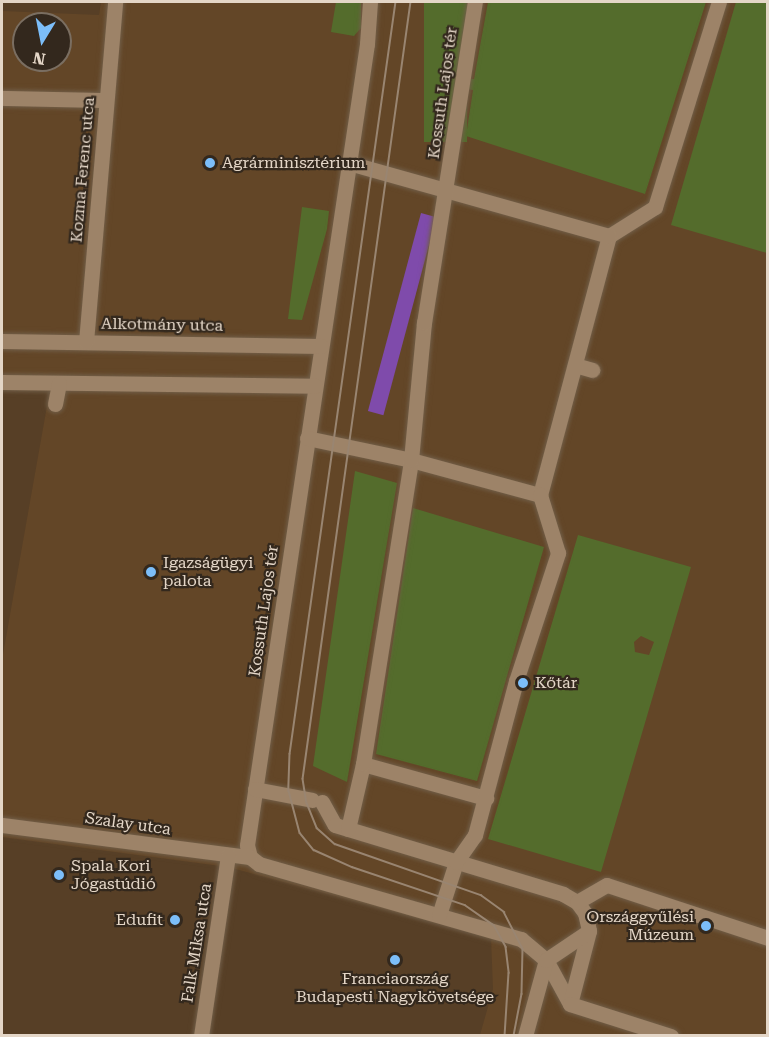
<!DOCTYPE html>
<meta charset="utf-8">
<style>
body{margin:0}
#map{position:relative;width:769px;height:1037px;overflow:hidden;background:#573f26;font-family:"Roboto Serif",serif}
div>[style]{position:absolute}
.built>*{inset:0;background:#634627}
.green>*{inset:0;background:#546c2c;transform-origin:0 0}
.water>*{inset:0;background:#7f4bab;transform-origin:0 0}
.roads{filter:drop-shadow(0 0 2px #715e48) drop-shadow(0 0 2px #715e48)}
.minor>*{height:15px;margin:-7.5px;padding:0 7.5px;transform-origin:7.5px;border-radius:7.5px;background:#9d8368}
.tram>*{height:1.5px;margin:-0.75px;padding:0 0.75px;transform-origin:0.75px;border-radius:0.75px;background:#998571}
.dots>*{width:16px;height:16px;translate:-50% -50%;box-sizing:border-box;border:3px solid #33281d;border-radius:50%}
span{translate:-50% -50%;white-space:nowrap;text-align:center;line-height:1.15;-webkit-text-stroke:4.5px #33281d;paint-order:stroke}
.street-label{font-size:16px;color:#e4d6c7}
.poi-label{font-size:16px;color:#e4d6c7}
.left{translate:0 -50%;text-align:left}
.right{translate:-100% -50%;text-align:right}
.frame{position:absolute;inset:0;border:3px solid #e4d6c7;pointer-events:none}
.north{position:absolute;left:12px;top:12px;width:60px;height:60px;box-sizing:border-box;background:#33281d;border:2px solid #7a6e61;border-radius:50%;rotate:190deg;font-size:16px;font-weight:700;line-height:24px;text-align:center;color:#e4d6c7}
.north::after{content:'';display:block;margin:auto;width:21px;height:27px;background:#7cbef9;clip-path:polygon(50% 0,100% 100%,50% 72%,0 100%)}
</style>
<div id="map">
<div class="built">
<i style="clip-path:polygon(evenodd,101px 2px,767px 2px,767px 1035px,480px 1035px,493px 989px,491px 938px,228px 867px,2px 837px,2px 660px,50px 389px,2px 389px,2px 11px,99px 15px,101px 2px,24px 24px,60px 24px,60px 60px,24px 60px,24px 24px)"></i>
</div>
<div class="green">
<i style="clip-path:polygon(336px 2px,361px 2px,361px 28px,354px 36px,331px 32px)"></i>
<i style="left:424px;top:2px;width:43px;height:140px"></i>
<i style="clip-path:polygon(488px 2px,706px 2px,645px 194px,466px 136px,473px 90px,466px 89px,468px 79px,474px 79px)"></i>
<i style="clip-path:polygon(736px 2px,767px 2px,767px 253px,671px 225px)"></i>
<i style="clip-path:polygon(302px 207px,329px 211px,327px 229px,302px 320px,288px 319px)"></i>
<i style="clip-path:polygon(355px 471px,397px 483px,347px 782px,313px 766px)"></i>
<i style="clip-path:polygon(413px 508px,544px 547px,477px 781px,376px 754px)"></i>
<i style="clip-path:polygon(evenodd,578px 535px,691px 567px,601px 872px,488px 839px,578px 535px,641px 636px,654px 642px,649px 655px,635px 652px,634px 642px,641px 636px)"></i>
</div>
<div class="water">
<i style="left:421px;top:213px;width:16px;height:205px;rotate:15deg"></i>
</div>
<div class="roads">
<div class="minor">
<i style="left:370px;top:2px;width:42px;rotate:94.1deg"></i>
<i style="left:367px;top:44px;width:810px;rotate:98.52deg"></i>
<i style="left:247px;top:845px;width:12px;rotate:76deg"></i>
<i style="left:250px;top:857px;width:11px;rotate:38deg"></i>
<i style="left:259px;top:864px;width:273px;rotate:16deg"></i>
<i style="left:521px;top:939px;width:33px;rotate:40deg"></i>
<i style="left:546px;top:960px;width:50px;rotate:61.4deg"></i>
<i style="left:2px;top:98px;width:104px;rotate:1.1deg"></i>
<i style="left:609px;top:236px;width:54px;rotate:-32.2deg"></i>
<i style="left:655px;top:207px;width:215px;rotate:-72.7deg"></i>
<i style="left:2px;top:341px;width:319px;rotate:0.9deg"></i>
<i style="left:86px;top:342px;width:341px;rotate:-85.1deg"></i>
<i style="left:575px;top:365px;width:18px;rotate:16deg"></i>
<i style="left:2px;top:382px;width:313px;rotate:0.7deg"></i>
<i style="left:55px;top:404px;width:21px;rotate:-79deg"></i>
<i style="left:307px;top:438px;width:106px;rotate:11.9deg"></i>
<i style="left:411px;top:460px;width:134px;rotate:15.2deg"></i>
<i style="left:540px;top:495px;width:268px;rotate:-75.1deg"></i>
<i style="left:609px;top:236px;width:270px;rotate:-164.3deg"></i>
<i style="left:363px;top:764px;width:128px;rotate:15.5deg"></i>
<i style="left:255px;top:789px;width:58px;rotate:10.9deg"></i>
<i style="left:322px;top:802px;width:26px;rotate:61deg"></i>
<i style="left:335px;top:825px;width:238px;rotate:16.8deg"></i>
<i style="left:563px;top:894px;width:16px;rotate:30deg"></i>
<i style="left:577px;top:902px;width:14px;rotate:54deg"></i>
<i style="left:585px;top:913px;width:18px;rotate:77deg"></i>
<i style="left:589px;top:931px;width:75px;rotate:104.6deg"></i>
<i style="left:570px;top:1004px;width:106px;rotate:17.6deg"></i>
<i style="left:2px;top:825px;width:250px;rotate:7.4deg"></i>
<i style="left:348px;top:829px;width:67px;rotate:-77deg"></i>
<i style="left:363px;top:764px;width:308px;rotate:-81deg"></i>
<i style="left:411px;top:460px;width:138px;rotate:-84.6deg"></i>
<i style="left:424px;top:323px;width:325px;rotate:-81deg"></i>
<i style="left:577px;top:902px;width:34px;rotate:-30deg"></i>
<i style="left:607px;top:885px;width:169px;rotate:18.2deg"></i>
<i style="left:439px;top:915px;width:56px;rotate:-72.2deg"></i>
<i style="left:456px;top:862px;width:33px;rotate:-55deg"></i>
<i style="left:475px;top:835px;width:159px;rotate:-75.1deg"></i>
<i style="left:516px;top:681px;width:135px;rotate:-71.8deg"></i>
<i style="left:558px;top:553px;width:61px;rotate:-107.2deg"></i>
<i style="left:201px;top:1036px;width:183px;rotate:-81.5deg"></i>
<i style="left:525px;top:1036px;width:79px;rotate:-74.6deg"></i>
<i style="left:546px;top:960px;width:52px;rotate:-34deg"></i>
</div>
</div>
<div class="tram">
<i style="left:396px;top:2px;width:759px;rotate:98.02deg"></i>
<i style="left:290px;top:754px;width:37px;rotate:92deg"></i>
<i style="left:289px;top:791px;width:43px;rotate:75.3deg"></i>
<i style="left:300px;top:833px;width:22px;rotate:51deg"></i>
<i style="left:314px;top:850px;width:42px;rotate:24.1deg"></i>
<i style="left:352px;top:867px;width:119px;rotate:18.6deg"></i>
<i style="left:465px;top:905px;width:35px;rotate:35deg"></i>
<i style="left:494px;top:925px;width:25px;rotate:61deg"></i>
<i style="left:506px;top:947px;width:26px;rotate:83deg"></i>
<i style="left:509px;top:973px;width:63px;rotate:93.6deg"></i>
<i style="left:411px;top:2px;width:784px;rotate:97.91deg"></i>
<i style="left:303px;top:779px;width:24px;rotate:81deg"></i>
<i style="left:307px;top:803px;width:27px;rotate:68deg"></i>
<i style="left:317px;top:828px;width:24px;rotate:42deg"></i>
<i style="left:335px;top:844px;width:155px;rotate:19.3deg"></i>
<i style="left:481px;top:895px;width:29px;rotate:36deg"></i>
<i style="left:504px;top:912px;width:42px;rotate:62.8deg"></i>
<i style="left:523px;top:949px;width:45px;rotate:91.3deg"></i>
<i style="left:522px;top:994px;width:43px;rotate:100.8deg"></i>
</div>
<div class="dots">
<i style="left:210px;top:163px;background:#7cbef9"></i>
<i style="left:151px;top:572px;background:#7cbef9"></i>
<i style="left:523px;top:683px;background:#7cbef9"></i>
<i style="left:59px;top:875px;background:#7cbef9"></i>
<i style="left:175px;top:920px;background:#7cbef9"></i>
<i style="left:706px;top:926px;background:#7cbef9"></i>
<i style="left:395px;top:960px;background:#7cbef9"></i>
</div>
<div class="street-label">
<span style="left:443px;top:93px;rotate:-82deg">Kossuth Lajos tér</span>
<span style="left:83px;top:170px;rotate:-85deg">Kozma Ferenc utca</span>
<span style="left:162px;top:325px;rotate:1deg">Alkotmány utca</span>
<span style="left:264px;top:611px;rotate:-82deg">Kossuth Lajos tér</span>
<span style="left:128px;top:824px;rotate:8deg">Szalay utca</span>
<span style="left:197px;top:943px;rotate:-81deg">Falk Miksa utca</span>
</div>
<div class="poi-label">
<span class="left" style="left:222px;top:163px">Agrárminisztérium</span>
<span class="left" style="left:163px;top:572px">Igazságügyi<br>palota</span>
<span class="left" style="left:535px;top:683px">Kőtár</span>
<span class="left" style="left:71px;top:875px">Spala Kori<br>Jógastúdió</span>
<span class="right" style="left:694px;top:926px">Országgyűlési<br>Múzeum</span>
<span class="right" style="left:163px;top:920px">Edufit</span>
<span style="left:395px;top:988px">Franciaország<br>Budapesti Nagykövetsége</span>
</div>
<div class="frame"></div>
<div class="north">N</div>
</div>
